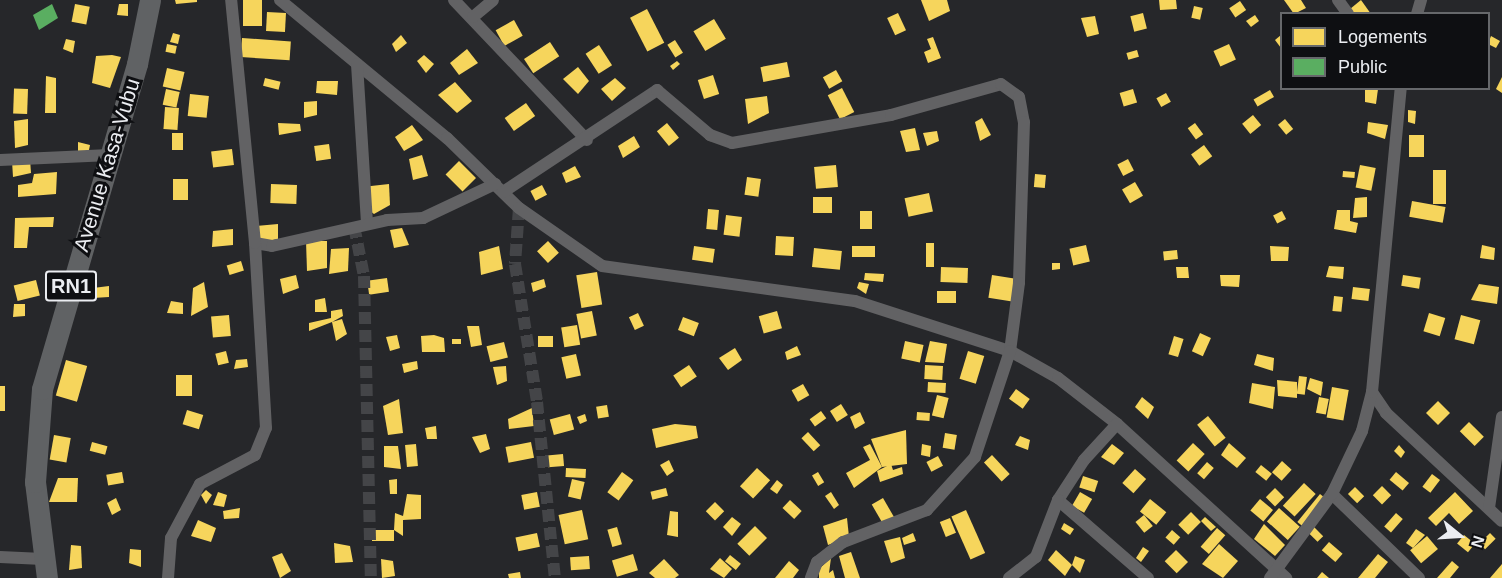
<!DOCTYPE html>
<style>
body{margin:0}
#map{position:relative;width:1502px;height:578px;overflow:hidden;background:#26272a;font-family:Arial,sans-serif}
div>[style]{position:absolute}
.homes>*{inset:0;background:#f6d55c;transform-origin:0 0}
.public>*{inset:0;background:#5aae61}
.minor-tunnel>*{height:12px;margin-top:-6px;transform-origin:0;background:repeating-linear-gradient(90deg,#444548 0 12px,transparent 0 18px)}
.minor>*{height:12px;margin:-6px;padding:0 6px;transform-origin:6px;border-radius:6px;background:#626264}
.trunk>*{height:21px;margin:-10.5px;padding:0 10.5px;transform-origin:10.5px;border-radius:10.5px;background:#606264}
span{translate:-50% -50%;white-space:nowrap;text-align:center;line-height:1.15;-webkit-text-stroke:6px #0e0f12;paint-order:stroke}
.shield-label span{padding:2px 4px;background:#0e0f12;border:2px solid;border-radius:4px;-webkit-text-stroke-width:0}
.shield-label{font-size:20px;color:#ebedf1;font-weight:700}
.street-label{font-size:21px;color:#ebedf1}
.legend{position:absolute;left:1280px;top:12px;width:210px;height:78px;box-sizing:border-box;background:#0e0f12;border:2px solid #66686b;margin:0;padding:8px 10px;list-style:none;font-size:18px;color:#ebedf1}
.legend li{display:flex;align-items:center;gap:12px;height:30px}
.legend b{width:30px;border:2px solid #66686b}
.north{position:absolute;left:1430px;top:506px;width:60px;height:60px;-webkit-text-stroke:4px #0e0f12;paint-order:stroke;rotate:108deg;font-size:16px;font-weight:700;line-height:24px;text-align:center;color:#ebedf1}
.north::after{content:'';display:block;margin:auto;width:21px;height:27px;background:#ebedf1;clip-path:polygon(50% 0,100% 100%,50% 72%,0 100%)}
</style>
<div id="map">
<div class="homes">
<i style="clip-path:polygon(175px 0,197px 0,197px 2px,176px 4px)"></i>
<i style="left:243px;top:0;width:19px;height:26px"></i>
<i style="clip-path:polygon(921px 0,947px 0,950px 11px,929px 21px)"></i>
<i style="clip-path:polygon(1159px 0,1176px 0,1177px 9px,1160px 10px)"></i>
<i style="clip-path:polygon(1284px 0,1301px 0,1306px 8px,1294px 14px)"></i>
<i style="clip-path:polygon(1361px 0,1371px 14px,1354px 14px,1350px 9px)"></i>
<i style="left:1240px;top:1px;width:11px;height:13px;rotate:56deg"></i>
<i style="left:75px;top:4px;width:15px;height:18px;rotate:11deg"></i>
<i style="clip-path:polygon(119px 4px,128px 4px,128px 16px,117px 15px)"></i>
<i style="left:1194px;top:6px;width:9px;height:12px;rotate:13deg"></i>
<i style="left:647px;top:9px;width:38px;height:19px;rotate:63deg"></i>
<i style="left:267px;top:12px;width:19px;height:19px;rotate:3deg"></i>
<i style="left:898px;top:13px;width:19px;height:12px;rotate:65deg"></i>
<i style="left:1143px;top:13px;width:16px;height:13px;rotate:76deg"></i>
<i style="clip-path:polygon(1255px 15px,1259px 21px,1251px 27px,1246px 21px)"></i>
<i style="clip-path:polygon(1095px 16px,1099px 34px,1087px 37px,1081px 18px)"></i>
<i style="left:714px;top:19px;width:23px;height:24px;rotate:59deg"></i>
<i style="left:514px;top:20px;width:18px;height:21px;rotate:61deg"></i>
<i style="clip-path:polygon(173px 33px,180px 35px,178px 44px,170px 42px)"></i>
<i style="clip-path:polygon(401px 35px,407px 43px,396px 52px,392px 44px)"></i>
<i style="clip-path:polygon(1281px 35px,1281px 48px,1275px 40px)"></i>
<i style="clip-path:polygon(1491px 36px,1500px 41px,1496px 48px,1488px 44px)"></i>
<i style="clip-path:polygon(933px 37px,941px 58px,928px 63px,924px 52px,931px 49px,927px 39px)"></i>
<i style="left:242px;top:38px;width:49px;height:19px;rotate:4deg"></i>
<i style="clip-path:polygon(66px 39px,75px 41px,73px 53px,63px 49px)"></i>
<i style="left:675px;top:40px;width:15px;height:9px;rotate:58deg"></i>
<i style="left:550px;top:42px;width:17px;height:31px;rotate:57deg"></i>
<i style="left:167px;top:44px;width:10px;height:8px;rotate:11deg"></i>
<i style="left:1229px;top:44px;width:17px;height:17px;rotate:66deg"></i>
<i style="left:599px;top:45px;width:24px;height:16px;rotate:57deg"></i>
<i style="clip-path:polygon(467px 49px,478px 63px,459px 75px,450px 63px)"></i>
<i style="left:1137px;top:50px;width:7px;height:11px;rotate:74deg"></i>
<i style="clip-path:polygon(112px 55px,121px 57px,110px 88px,92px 83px,96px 56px)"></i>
<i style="clip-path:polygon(424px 55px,434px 64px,426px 73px,417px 61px)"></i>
<i style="clip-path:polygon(677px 61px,680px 64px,673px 70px,670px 66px)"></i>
<i style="left:787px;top:62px;width:15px;height:27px;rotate:79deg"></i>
<i style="clip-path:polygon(578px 67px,589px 81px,578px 94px,563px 79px)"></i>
<i style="left:167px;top:68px;width:18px;height:19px;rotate:13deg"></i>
<i style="left:836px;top:70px;width:13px;height:15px;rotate:61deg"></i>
<i style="left:713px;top:75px;width:20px;height:16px;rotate:72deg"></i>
<i style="clip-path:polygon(46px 76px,56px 78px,56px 113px,45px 113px)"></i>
<i style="clip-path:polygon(1502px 77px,1502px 93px,1496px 89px)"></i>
<i style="left:265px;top:78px;width:16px;height:8px;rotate:14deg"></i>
<i style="clip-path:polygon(615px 78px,626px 88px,612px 101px,601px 89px)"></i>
<i style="clip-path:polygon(317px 81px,338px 81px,337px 95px,316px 93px)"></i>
<i style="clip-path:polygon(455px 82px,472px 101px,457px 113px,438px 95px)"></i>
<i style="left:842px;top:88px;width:27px;height:16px;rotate:63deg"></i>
<i style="clip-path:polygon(1365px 88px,1378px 89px,1376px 104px,1365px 102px)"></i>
<i style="left:28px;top:89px;width:25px;height:14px;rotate:92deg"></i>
<i style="left:166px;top:89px;width:14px;height:16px;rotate:12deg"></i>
<i style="left:1133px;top:89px;width:14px;height:14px;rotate:73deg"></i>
<i style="left:1270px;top:90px;width:8px;height:19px;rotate:60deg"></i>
<i style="left:1166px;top:93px;width:10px;height:11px;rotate:61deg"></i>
<i style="left:190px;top:94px;width:19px;height:22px;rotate:6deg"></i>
<i style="clip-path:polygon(767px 96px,769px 113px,748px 124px,745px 99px)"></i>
<i style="clip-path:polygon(317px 101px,317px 115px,304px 118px,304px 102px)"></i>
<i style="left:526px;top:103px;width:16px;height:26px;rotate:55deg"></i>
<i style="left:165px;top:107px;width:14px;height:22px;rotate:4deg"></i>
<i style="clip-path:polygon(1408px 110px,1416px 111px,1415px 124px,1408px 122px)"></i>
<i style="left:1253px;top:115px;width:13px;height:14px;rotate:51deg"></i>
<i style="clip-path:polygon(982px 118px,991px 135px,980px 141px,975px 122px)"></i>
<i style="clip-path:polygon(28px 119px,28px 145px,15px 148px,14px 121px)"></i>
<i style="left:1285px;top:119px;width:13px;height:9px;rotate:51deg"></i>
<i style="clip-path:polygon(1368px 122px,1388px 125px,1385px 139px,1367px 133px)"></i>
<i style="clip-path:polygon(278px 123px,300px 124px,301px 131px,279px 135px)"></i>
<i style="left:667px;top:123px;width:19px;height:13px;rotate:51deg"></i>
<i style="left:1195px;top:123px;width:14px;height:9px;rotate:54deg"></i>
<i style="clip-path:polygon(412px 125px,423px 140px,404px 151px,395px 137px)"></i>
<i style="clip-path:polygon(915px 128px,920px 150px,906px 152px,900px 131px)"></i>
<i style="clip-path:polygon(937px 131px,939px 141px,927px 146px,923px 133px)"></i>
<i style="left:172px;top:133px;width:11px;height:17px"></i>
<i style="left:1409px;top:135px;width:15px;height:22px"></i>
<i style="clip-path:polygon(634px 136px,640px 147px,623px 158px,618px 146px)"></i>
<i style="clip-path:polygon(78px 142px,90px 145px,89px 150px,78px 153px)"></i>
<i style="left:329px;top:144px;width:15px;height:15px;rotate:82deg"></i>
<i style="left:1204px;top:145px;width:14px;height:16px;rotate:54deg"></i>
<i style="left:232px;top:149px;width:16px;height:21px;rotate:83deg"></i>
<i style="clip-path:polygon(422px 155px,428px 176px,413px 180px,409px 159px)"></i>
<i style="clip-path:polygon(30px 159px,31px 173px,13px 177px,12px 161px)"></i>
<i style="left:1128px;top:159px;width:13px;height:12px;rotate:63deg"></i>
<i style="left:459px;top:161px;width:24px;height:19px;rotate:45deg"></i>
<i style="left:836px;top:165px;width:22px;height:22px;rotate:85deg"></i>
<i style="left:1360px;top:165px;width:16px;height:23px;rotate:11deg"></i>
<i style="clip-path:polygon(575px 166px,581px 177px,566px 183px,562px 173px)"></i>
<i style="left:1433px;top:170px;width:13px;height:34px"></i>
<i style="left:1343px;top:171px;width:12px;height:6px;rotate:5deg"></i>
<i style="clip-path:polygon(57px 172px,56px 194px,18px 197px,18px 185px,32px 183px,34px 174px)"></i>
<i style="left:1035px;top:174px;width:11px;height:13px;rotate:5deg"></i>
<i style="left:747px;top:177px;width:14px;height:18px;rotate:8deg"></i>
<i style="left:188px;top:179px;width:21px;height:15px;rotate:90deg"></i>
<i style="left:1135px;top:182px;width:16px;height:15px;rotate:60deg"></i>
<i style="left:271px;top:184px;width:26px;height:19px;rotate:2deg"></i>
<i style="clip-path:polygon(389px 184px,390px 205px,374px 214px,367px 209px,362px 187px)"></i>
<i style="left:542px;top:185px;width:11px;height:13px;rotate:63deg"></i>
<i style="left:929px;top:193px;width:19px;height:25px;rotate:78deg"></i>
<i style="left:813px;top:197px;width:19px;height:16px"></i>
<i style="clip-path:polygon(1367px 197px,1367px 217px,1353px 218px,1355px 198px)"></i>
<i style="left:1412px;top:201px;width:34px;height:16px;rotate:10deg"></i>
<i style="left:708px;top:209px;width:11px;height:20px;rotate:5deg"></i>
<i style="clip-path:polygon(1337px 210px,1350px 210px,1350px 221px,1358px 223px,1356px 233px,1334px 229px)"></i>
<i style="left:860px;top:211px;width:12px;height:18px"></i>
<i style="left:1282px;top:211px;width:9px;height:10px;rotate:63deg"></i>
<i style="left:726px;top:215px;width:16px;height:20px;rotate:7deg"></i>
<i style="clip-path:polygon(54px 217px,53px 227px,29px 227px,27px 248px,14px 248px,15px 218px)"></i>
<i style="clip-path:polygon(278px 224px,278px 239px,258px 243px,256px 226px)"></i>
<i style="clip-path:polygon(402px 228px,409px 245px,394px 248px,390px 230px)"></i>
<i style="clip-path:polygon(233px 229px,233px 245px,212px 247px,213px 231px)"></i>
<i style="left:776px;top:236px;width:18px;height:19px;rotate:3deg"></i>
<i style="clip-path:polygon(306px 241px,327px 241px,327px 268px,307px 271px)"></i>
<i style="left:548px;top:241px;width:16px;height:15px;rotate:47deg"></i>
<i style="left:926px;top:243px;width:8px;height:24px"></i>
<i style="left:1086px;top:245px;width:17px;height:17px;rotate:77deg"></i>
<i style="clip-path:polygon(1482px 245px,1495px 248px,1494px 260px,1480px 258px)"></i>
<i style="clip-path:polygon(499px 246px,503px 269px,481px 275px,479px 252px)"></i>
<i style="left:694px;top:246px;width:21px;height:14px;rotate:8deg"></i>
<i style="left:852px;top:246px;width:23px;height:11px"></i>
<i style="clip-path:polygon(1270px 246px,1289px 247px,1288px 261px,1271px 261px)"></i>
<i style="clip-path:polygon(349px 248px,348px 271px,329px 274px,331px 249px)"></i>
<i style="left:814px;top:248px;width:28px;height:19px;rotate:6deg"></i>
<i style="left:1177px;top:250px;width:9px;height:14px;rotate:84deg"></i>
<i style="left:241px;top:261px;width:10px;height:15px;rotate:73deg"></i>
<i style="clip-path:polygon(1052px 263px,1060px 263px,1060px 269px,1052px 270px)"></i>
<i style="clip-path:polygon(1329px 266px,1344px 267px,1343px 279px,1326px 277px)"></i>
<i style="left:941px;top:267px;width:27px;height:15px;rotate:2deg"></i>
<i style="clip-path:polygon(1176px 267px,1188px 267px,1189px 278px,1177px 278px)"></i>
<i style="left:597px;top:272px;width:33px;height:21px;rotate:81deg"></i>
<i style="clip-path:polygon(865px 273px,884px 274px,883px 282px,864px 280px)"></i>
<i style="clip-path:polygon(296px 275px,299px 288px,283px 294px,280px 279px)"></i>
<i style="left:992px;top:275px;width:24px;height:23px;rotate:9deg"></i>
<i style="clip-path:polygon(1220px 275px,1240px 275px,1239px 287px,1221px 286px)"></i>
<i style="left:1403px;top:275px;width:18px;height:11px;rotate:9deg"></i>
<i style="left:387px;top:278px;width:14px;height:20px;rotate:82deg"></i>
<i style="clip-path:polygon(544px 279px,546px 287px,533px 292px,531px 283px)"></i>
<i style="left:36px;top:280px;width:16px;height:23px;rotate:76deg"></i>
<i style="clip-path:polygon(204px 282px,208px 307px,191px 316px,193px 288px)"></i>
<i style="clip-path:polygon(859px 282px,869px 284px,866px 294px,857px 288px)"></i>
<i style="clip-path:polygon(1479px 284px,1499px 287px,1497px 304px,1471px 300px)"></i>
<i style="clip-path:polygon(109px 286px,109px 297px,93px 298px,93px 288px)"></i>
<i style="left:1353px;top:287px;width:17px;height:12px;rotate:7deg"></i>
<i style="left:937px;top:291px;width:19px;height:12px"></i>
<i style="left:1334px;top:296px;width:9px;height:15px;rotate:6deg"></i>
<i style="clip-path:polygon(325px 298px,327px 312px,315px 312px,315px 300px)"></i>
<i style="clip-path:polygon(171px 301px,183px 303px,183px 314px,167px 313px)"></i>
<i style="clip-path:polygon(14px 304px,25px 304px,25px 316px,13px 317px)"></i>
<i style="clip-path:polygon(342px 309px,343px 316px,332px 322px,342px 319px,347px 334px,336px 341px,332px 322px,309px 331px,309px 323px,331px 318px,331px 311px)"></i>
<i style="left:592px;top:311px;width:25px;height:16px;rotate:79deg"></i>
<i style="left:777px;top:311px;width:18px;height:19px;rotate:74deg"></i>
<i style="left:638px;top:313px;width:14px;height:10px;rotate:65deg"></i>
<i style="left:1429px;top:313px;width:17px;height:19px;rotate:17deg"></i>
<i style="left:229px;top:315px;width:21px;height:18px;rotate:85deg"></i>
<i style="left:1461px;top:315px;width:20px;height:25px;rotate:15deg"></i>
<i style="left:683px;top:317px;width:17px;height:14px;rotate:21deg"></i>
<i style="left:577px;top:325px;width:20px;height:16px;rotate:81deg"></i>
<i style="clip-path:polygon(467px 326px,479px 326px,482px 345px,471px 347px)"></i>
<i style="left:1200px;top:333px;width:12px;height:20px;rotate:24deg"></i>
<i style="clip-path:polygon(397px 335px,400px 348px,390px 351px,386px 337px)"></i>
<i style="clip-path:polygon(434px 335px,444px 338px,445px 352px,422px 352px,421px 336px)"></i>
<i style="left:538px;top:336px;width:15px;height:11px"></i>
<i style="left:1174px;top:336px;width:10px;height:19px;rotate:17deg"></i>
<i style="left:461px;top:339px;width:5px;height:9px;rotate:90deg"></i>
<i style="left:905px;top:341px;width:19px;height:18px;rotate:12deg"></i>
<i style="clip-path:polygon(930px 341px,947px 344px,944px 363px,925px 362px)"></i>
<i style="left:504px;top:342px;width:16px;height:18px;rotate:76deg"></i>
<i style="clip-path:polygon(797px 346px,801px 355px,787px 360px,785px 352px)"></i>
<i style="clip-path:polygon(735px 348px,742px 360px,728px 370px,719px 358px)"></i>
<i style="left:226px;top:351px;width:12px;height:11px;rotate:76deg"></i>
<i style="left:968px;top:351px;width:17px;height:29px;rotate:17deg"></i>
<i style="left:576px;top:354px;width:22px;height:15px;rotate:77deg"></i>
<i style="clip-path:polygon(1257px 354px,1274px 358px,1273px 371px,1254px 365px)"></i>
<i style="clip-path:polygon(247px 359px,248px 367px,234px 369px,236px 360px)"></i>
<i style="left:66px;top:360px;width:22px;height:37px;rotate:16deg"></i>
<i style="clip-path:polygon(417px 361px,418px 369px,404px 373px,402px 364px)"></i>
<i style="left:689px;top:365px;width:14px;height:19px;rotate:56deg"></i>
<i style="left:925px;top:365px;width:18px;height:14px;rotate:3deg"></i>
<i style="clip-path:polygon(506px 366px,507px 381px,497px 385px,493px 367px)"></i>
<i style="left:176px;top:375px;width:16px;height:21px"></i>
<i style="left:1299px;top:376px;width:8px;height:18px;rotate:7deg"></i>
<i style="clip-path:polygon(1310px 378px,1323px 382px,1321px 396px,1307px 389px)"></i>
<i style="clip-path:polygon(1277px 380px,1297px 382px,1297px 398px,1278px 396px)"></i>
<i style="left:928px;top:382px;width:18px;height:10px;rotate:3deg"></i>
<i style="clip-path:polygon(1252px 383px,1275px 387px,1273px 409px,1249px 403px)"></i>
<i style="left:803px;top:384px;width:13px;height:13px;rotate:61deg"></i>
<i style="left:0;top:386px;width:5px;height:25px"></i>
<i style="left:1332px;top:387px;width:17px;height:31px;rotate:10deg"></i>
<i style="left:1016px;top:389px;width:17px;height:12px;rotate:36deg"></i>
<i style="left:937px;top:395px;width:12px;height:21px;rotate:14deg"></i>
<i style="clip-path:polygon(1142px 397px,1154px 407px,1148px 419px,1135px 407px)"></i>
<i style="left:1319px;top:397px;width:10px;height:16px;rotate:11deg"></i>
<i style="clip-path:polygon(399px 399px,403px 433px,388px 435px,383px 406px)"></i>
<i style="left:1438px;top:401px;width:17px;height:17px;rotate:45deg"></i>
<i style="left:841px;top:404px;width:13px;height:13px;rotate:58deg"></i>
<i style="left:607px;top:405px;width:12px;height:11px;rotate:81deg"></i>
<i style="clip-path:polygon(532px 408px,534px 426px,509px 429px,508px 419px)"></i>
<i style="left:187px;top:410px;width:17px;height:15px;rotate:17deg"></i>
<i style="left:821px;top:411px;width:9px;height:14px;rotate:54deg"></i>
<i style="clip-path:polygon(860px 412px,865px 423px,855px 429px,850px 417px)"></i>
<i style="left:917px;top:412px;width:13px;height:8px;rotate:4deg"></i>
<i style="left:570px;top:414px;width:16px;height:21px;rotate:75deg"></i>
<i style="clip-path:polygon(585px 414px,587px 421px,580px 424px,577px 417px)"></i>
<i style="left:1208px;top:416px;width:28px;height:14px;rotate:51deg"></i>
<i style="left:1469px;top:422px;width:21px;height:13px;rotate:45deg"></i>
<i style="clip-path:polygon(675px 424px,696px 426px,698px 438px,656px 448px,652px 429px)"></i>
<i style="clip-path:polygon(436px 426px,437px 439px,427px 439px,425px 428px)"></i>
<i style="clip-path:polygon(906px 430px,907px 464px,882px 467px,871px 439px)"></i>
<i style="left:808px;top:432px;width:18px;height:9px;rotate:47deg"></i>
<i style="left:945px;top:433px;width:12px;height:15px;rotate:9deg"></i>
<i style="clip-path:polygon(486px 434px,490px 449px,480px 453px,472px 437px)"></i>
<i style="left:54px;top:435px;width:17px;height:25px;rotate:10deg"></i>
<i style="clip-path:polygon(1020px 436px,1030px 440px,1028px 450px,1015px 445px)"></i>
<i style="left:92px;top:442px;width:16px;height:9px;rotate:15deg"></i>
<i style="left:531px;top:442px;width:16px;height:26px;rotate:79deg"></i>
<i style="left:1193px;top:443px;width:16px;height:24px;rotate:43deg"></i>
<i style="clip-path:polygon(1229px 443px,1246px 458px,1237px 468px,1221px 455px)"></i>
<i style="left:416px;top:444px;width:22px;height:11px;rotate:85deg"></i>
<i style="clip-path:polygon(870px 444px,882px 467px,854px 488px,846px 473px,870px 460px,863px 447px)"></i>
<i style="clip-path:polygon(922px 444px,931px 446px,930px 457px,921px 455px)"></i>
<i style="clip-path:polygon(1112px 444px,1124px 453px,1114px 465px,1101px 457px)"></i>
<i style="clip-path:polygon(1399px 445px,1405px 452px,1401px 458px,1394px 451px)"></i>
<i style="clip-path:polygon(384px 446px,398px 446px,401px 469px,384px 467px)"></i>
<i style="left:563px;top:454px;width:12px;height:16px;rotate:85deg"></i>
<i style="left:992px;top:455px;width:26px;height:11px;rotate:47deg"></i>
<i style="left:938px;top:456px;width:11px;height:13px;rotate:63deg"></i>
<i style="clip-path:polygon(669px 460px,674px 471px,667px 476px,660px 465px)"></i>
<i style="left:1282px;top:461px;width:13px;height:15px;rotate:42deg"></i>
<i style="left:1207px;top:462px;width:9px;height:15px;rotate:41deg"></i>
<i style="clip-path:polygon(891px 464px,893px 470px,902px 467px,903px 474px,880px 482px,877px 471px)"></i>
<i style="left:1261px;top:465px;width:14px;height:9px;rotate:39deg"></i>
<i style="left:566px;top:468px;width:20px;height:9px;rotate:3deg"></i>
<i style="left:757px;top:468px;width:18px;height:25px;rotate:43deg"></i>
<i style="left:1135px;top:469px;width:15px;height:19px;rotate:42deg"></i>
<i style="left:122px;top:472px;width:11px;height:16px;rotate:80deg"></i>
<i style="left:622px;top:472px;width:14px;height:25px;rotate:36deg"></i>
<i style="left:818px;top:472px;width:12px;height:7px;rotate:59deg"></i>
<i style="left:1396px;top:472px;width:17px;height:10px;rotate:40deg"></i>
<i style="left:1432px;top:474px;width:10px;height:16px;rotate:37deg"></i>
<i style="left:1083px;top:476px;width:16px;height:12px;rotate:18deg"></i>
<i style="clip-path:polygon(58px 478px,78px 478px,77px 502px,49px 502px)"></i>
<i style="clip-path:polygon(397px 479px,397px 494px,390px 494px,389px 480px)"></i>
<i style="left:572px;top:479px;width:13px;height:18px;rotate:13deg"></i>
<i style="clip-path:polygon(777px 480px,783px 485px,777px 494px,770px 489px)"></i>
<i style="left:1304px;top:483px;width:16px;height:31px;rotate:43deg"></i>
<i style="left:1382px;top:486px;width:13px;height:13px;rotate:45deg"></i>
<i style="left:1355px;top:487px;width:13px;height:10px;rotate:45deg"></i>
<i style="left:666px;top:488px;width:8px;height:16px;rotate:76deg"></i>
<i style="left:1275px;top:488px;width:13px;height:13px;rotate:45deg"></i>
<i style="clip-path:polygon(206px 490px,212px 495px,206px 504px,201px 495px)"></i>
<i style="clip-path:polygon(218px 492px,227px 495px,224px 507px,213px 505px)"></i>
<i style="left:537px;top:492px;width:15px;height:16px;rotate:79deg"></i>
<i style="clip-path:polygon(831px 492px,839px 505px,834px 509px,825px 496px)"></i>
<i style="left:1080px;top:492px;width:14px;height:16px;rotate:30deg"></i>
<i style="clip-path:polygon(1455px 492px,1473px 511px,1459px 524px,1449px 513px,1436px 526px,1428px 518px)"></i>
<i style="clip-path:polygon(407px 494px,421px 495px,421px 519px,403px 520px,403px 536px,394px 530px,395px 513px,403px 516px)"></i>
<i style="left:1320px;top:494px;width:6px;height:36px;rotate:39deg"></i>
<i style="clip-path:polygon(116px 498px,121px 510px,112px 515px,107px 503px)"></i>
<i style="left:883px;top:498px;width:22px;height:13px;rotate:60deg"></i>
<i style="left:1150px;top:499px;width:21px;height:16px;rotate:39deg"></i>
<i style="left:1260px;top:499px;width:17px;height:15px;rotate:40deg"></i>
<i style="left:790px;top:500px;width:16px;height:11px;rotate:43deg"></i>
<i style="left:715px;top:502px;width:13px;height:13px;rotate:45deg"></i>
<i style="clip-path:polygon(240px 508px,239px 518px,224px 519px,223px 511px)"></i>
<i style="left:1279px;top:508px;width:28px;height:18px;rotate:42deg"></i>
<i style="left:582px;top:510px;width:30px;height:24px;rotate:78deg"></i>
<i style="left:966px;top:510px;width:47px;height:16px;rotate:66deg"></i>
<i style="clip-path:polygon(670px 511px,678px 512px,678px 537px,667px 535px)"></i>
<i style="left:1191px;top:512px;width:14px;height:18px;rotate:45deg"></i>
<i style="left:1396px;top:513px;width:9px;height:18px;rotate:41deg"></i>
<i style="left:1144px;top:515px;width:14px;height:11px;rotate:51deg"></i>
<i style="clip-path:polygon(732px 517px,741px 524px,732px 536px,723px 527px)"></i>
<i style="clip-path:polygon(1205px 517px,1216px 527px,1211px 531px,1201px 521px)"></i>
<i style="clip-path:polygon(847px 518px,849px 537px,828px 545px,823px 526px)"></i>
<i style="left:950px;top:518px;width:16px;height:11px;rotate:68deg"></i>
<i style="clip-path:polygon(198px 520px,216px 528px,211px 542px,191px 536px)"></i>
<i style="clip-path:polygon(1064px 523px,1074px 529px,1070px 535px,1061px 529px)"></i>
<i style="clip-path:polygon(1264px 524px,1285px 545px,1275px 556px,1254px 539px)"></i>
<i style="left:755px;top:526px;width:17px;height:25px;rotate:45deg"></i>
<i style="left:617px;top:527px;width:18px;height:10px;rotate:74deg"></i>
<i style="left:1314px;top:527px;width:13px;height:8px;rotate:45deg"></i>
<i style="left:1217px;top:528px;width:11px;height:25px;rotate:41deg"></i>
<i style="clip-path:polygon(1416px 529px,1425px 535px,1413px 548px,1406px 543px)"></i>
<i style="left:372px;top:530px;width:22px;height:11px"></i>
<i style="left:1172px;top:530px;width:11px;height:10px;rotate:41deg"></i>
<i style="left:537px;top:533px;width:14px;height:22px;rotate:78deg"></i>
<i style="clip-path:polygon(913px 533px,916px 541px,904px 545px,902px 538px)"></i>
<i style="left:1490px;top:533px;width:8px;height:15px;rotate:45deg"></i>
<i style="left:1464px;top:535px;width:14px;height:11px;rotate:39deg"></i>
<i style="left:1427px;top:536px;width:17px;height:22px;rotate:50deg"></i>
<i style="clip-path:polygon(900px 537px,905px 558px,891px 563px,884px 541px)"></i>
<i style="left:1329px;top:542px;width:18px;height:11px;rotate:41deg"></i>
<i style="clip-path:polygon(334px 543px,350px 546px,353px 562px,335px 563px)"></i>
<i style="clip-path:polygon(1219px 544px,1238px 561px,1223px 578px,1202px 564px)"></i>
<i style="clip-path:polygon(71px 545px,81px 546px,82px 568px,69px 570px)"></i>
<i style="clip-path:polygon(1143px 547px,1149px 551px,1141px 562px,1136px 558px)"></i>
<i style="clip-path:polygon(130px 549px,141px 550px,141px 567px,129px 563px)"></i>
<i style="clip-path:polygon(1056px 550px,1072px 565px,1065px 576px,1048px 560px)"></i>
<i style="left:1176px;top:550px;width:17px;height:16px;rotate:45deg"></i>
<i style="clip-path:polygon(851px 552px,860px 578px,845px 578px,839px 556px)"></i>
<i style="clip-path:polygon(282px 553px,291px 571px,280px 578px,272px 557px)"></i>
<i style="left:633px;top:554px;width:17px;height:22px;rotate:73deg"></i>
<i style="clip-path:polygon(1378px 554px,1388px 562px,1375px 578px,1358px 578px)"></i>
<i style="left:730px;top:555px;width:14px;height:8px;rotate:39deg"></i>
<i style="left:589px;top:556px;width:13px;height:19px;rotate:86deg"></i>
<i style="clip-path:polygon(1075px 556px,1085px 560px,1080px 573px,1072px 565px)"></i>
<i style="clip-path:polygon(720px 558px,732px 569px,724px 578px,710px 569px)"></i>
<i style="clip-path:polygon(831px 558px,829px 573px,833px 570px,835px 578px,819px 578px,819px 569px)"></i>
<i style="clip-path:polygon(381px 559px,393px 561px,395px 576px,382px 578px)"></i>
<i style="clip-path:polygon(664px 559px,679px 575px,675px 578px,655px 578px,649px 573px)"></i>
<i style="clip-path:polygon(789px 561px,799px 570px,793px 578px,775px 578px)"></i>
<i style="clip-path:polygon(1452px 561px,1459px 567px,1450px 578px,1437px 578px)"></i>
<i style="clip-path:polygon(1502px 564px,1502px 578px,1490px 578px)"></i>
<i style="clip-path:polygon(520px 572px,521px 578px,509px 578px,508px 574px)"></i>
<i style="clip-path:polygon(1322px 572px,1329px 578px,1317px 578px)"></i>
</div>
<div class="public">
<i style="clip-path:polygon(52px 4px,58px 18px,39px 30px,33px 15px)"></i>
</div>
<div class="minor-tunnel">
<i style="left:519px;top:208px;width:56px;rotate:94.1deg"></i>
<i style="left:515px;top:264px;width:140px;rotate:80.9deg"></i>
<i style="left:537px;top:402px;width:177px;rotate:84.2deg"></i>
<i style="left:354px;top:226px;width:51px;rotate:78.7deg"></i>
<i style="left:364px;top:276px;width:302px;rotate:88.7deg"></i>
</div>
<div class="minor">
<i style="left:280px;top:0;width:217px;rotate:39.6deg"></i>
<i style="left:447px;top:138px;width:100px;rotate:44.2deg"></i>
<i style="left:519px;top:208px;width:101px;rotate:34.9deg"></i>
<i style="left:602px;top:266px;width:255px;rotate:7.9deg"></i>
<i style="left:855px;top:301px;width:163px;rotate:17.9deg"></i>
<i style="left:1010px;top:351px;width:55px;rotate:29.4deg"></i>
<i style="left:1058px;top:378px;width:75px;rotate:37.9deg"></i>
<i style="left:1117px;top:424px;width:229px;rotate:42.3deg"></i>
<i style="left:454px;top:0;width:193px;rotate:46.5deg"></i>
<i style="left:1338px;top:0;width:17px;rotate:54deg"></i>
<i style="left:1417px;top:14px;width:15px;rotate:-74deg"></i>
<i style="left:473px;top:17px;width:26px;rotate:-40deg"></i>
<i style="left:357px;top:64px;width:159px;rotate:86.4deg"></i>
<i style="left:0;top:160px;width:110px;rotate:-2.6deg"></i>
<i style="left:503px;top:192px;width:185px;rotate:-33.5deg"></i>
<i style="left:657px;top:90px;width:70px;rotate:40.3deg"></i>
<i style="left:710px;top:135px;width:23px;rotate:20deg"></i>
<i style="left:732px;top:143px;width:161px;rotate:-10deg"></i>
<i style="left:891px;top:115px;width:114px;rotate:-15.7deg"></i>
<i style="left:1001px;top:84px;width:22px;rotate:36deg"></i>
<i style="left:1019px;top:97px;width:25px;rotate:79deg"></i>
<i style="left:1024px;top:122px;width:161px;rotate:91.8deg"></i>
<i style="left:1019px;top:283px;width:69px;rotate:97.5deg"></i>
<i style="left:1010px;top:351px;width:112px;rotate:108.3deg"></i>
<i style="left:975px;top:457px;width:72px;rotate:132.2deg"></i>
<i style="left:927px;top:510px;width:90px;rotate:159.1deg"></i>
<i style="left:843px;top:542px;width:33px;rotate:142deg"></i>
<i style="left:817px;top:562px;width:17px;rotate:111deg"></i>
<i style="left:255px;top:243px;width:17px;rotate:10deg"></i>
<i style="left:272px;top:246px;width:118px;rotate:-12.7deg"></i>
<i style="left:387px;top:220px;width:36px;rotate:-3deg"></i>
<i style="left:423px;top:218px;width:80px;rotate:-25.3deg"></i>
<i style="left:1372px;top:392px;width:25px;rotate:56deg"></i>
<i style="left:1386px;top:413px;width:158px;rotate:43deg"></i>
<i style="left:1117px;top:424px;width:49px;rotate:132.5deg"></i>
<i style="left:1084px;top:460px;width:48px;rotate:123deg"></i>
<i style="left:1058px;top:500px;width:119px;rotate:40.9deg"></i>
<i style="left:1332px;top:494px;width:121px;rotate:44deg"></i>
<i style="left:1489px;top:508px;width:92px;rotate:-81.9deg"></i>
<i style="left:0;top:557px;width:43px;rotate:2.7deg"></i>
<i style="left:168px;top:578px;width:40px;rotate:-85.7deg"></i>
<i style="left:171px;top:538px;width:61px;rotate:-61.8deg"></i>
<i style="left:200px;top:484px;width:62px;rotate:-27.8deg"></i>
<i style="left:255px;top:455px;width:29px;rotate:-68deg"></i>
<i style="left:266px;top:428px;width:185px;rotate:-93.4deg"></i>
<i style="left:255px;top:243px;width:244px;rotate:-95.6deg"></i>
<i style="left:1009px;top:578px;width:34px;rotate:-38deg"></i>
<i style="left:1036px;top:557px;width:61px;rotate:-68.9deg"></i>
<i style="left:1270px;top:578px;width:104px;rotate:-53.6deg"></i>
<i style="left:1332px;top:494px;width:70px;rotate:-64.5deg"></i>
<i style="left:1362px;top:431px;width:40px;rotate:-75.6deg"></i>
<i style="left:1372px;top:392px;width:305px;rotate:-84.6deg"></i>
</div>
<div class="trunk">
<i style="left:47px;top:578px;width:97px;rotate:-97.1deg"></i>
<i style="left:35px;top:482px;width:93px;rotate:-85.7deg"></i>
<i style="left:42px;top:389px;width:339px;rotate:-73.7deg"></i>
<i style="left:137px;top:64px;width:65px;rotate:-78.5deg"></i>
</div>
<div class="shield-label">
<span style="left:71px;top:286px">RN1</span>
</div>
<div class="street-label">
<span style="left:107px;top:165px;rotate:-73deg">Avenue Kasa-Vubu</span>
</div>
<ul class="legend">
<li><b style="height:16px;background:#f6d55c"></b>Logements</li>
<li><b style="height:16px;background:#5aae61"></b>Public</li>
</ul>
<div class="north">N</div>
</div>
